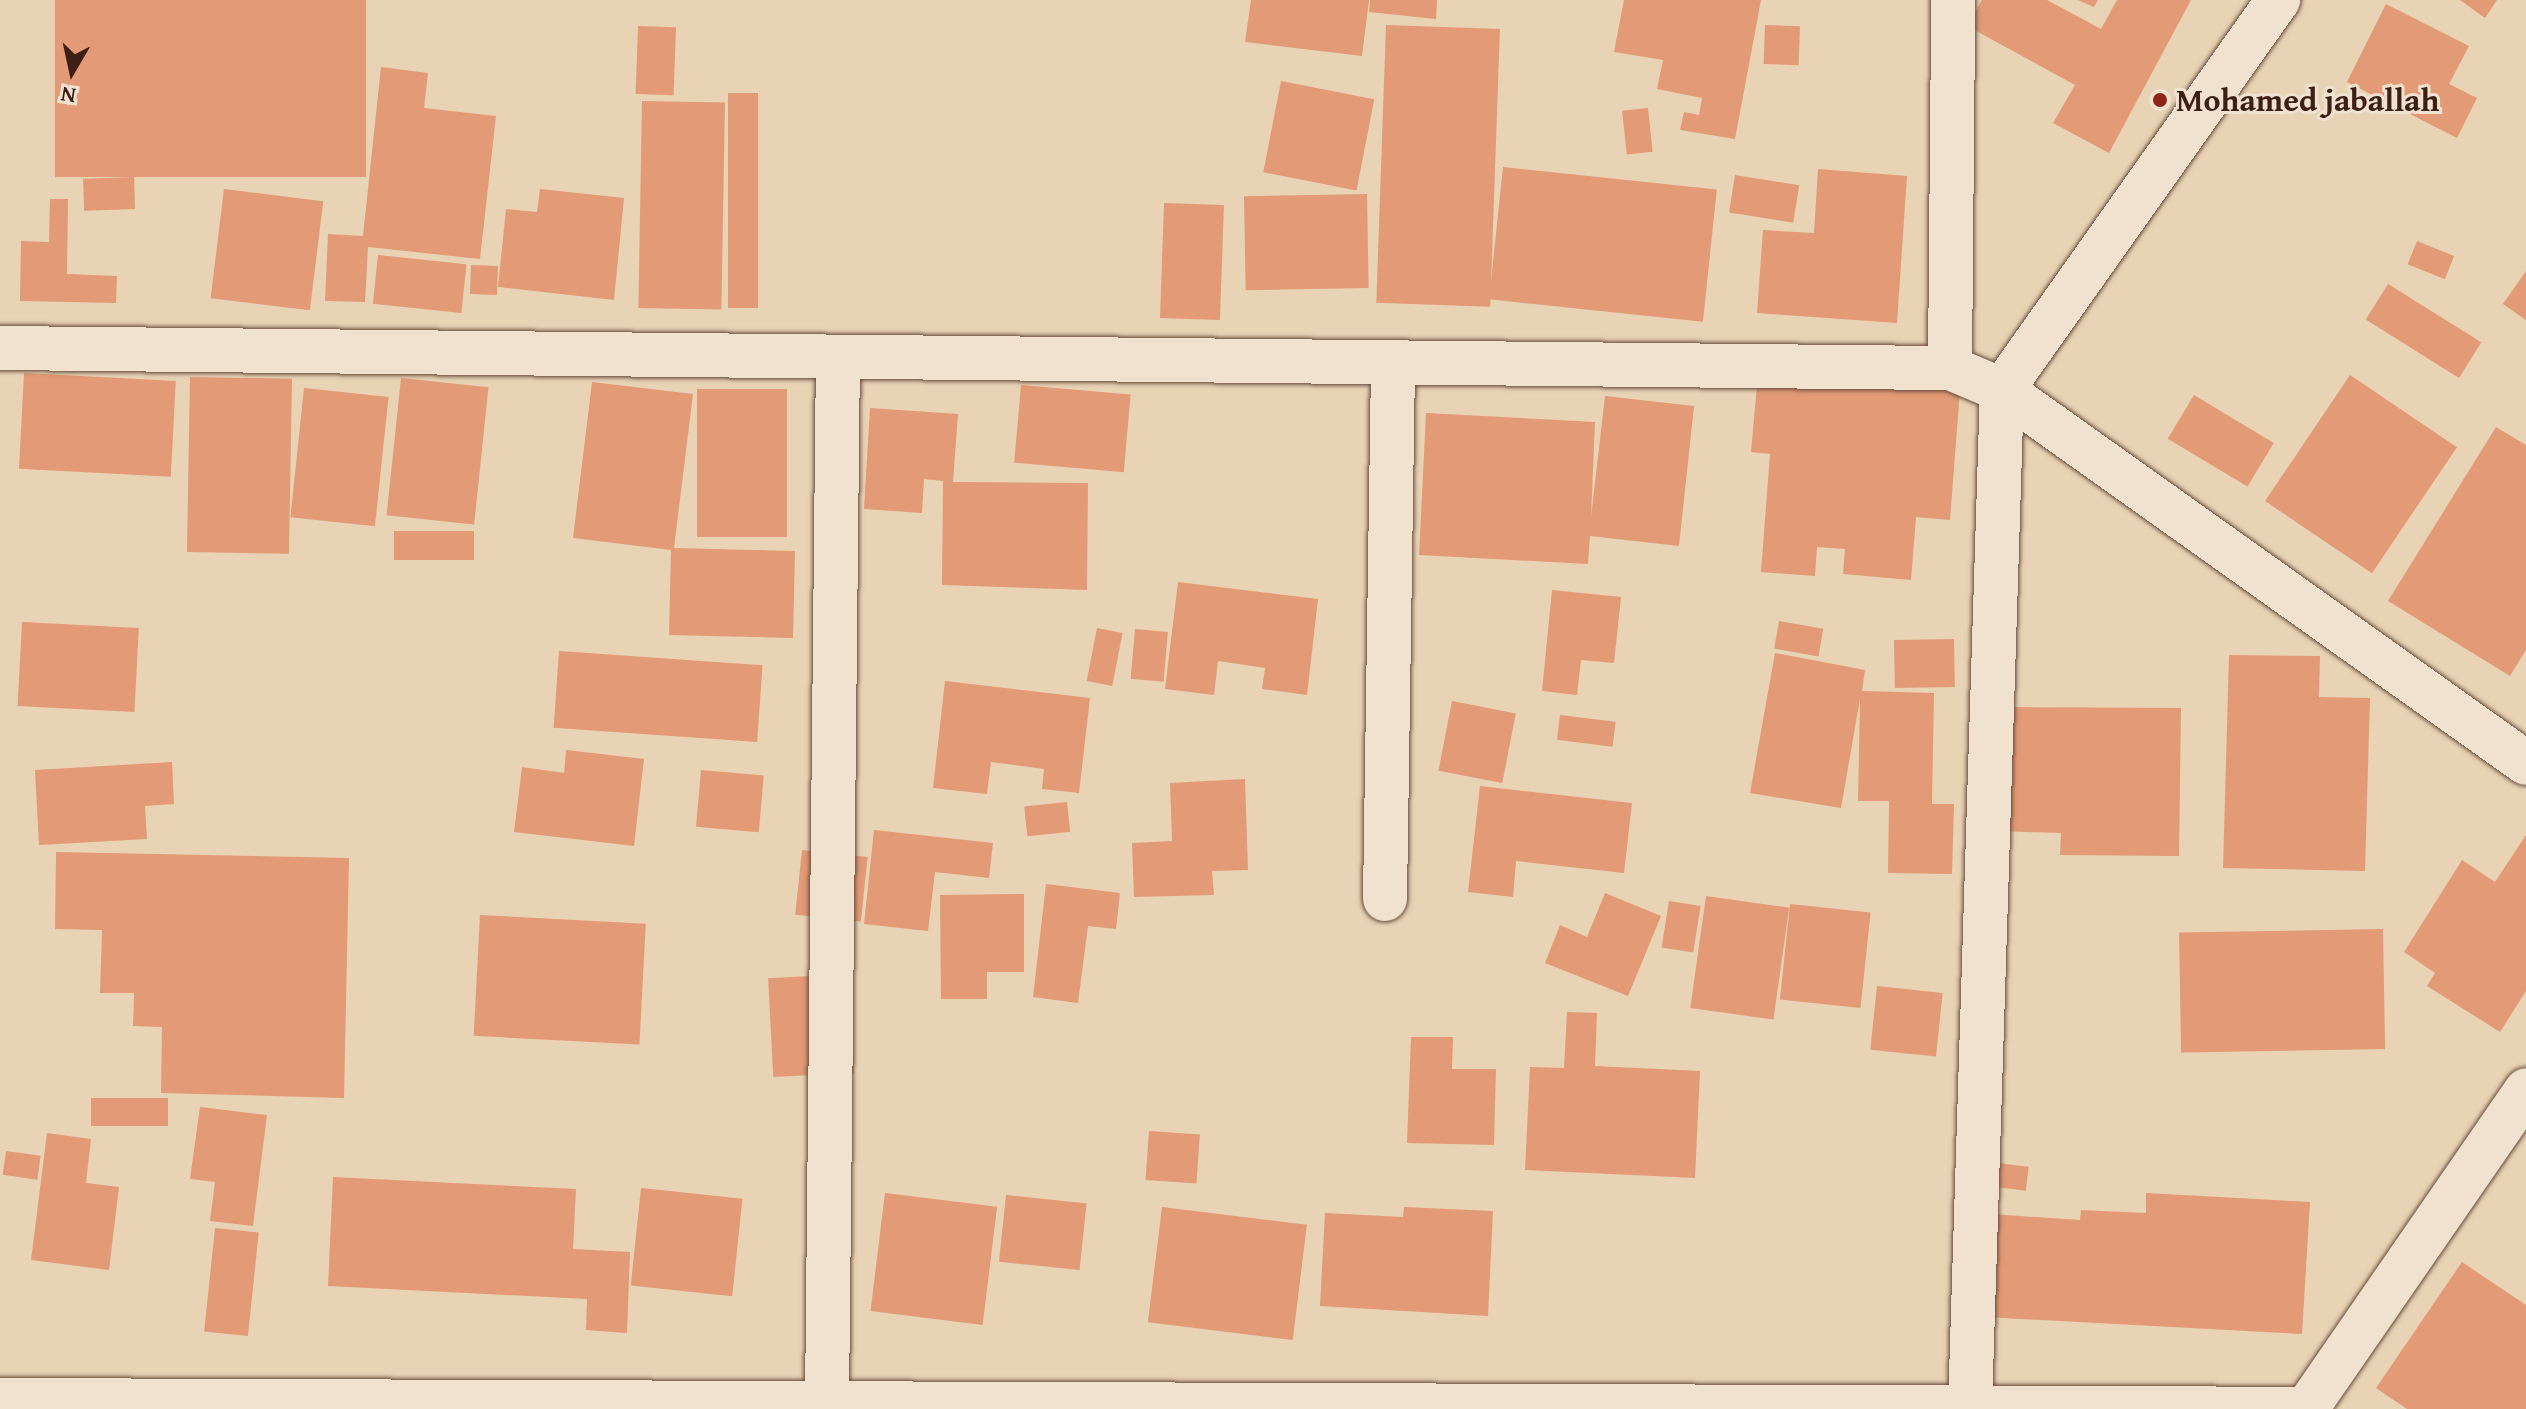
<!DOCTYPE html>
<style>
body{margin:0}
#map{position:relative;width:2526px;height:1409px;overflow:hidden;background:#e8d3b5;font-family:"Gentium Book Plus",serif}
div>[style]{position:absolute}
.building>*{inset:0;background:#e39a76;transform-origin:0 0}
.roads{filter:drop-shadow(0 0 2px #684c3c) drop-shadow(0 0 2px #684c3c)}
.street>*{height:44px;margin:-22px;padding:0 22px;transform-origin:22px;border-radius:22px;background:#f0e2cf}
.dots>*{width:22px;height:22px;translate:-50% -50%;box-sizing:border-box;border:4px solid #f0e2cf;border-radius:50%}
span{translate:-50% -50%;white-space:nowrap;text-align:center;line-height:1.15;-webkit-text-stroke:6px #f0e2cf;paint-order:stroke}
.poi-label{font-size:32px;color:#3d1f13;font-weight:700}
.left{translate:0 -50%;text-align:left}
.north{position:absolute;left:32px;top:32px;width:80px;height:80px;-webkit-text-stroke:6px #f0e2cf;paint-order:stroke;rotate:189deg;font-size:22px;font-weight:700;line-height:32px;text-align:center;color:#3d1f13}
.north::after{content:'';display:block;margin:auto;width:28px;height:36px;background:#3d1f13;clip-path:polygon(50% 0,100% 100%,50% 72%,0 100%)}
</style>
<div id="map">
<div class="building">
<i style="left:55px;top:0;width:311px;height:177px"></i>
<i style="clip-path:polygon(1251px 0,1369px 0,1362px 56px,1245px 42px)"></i>
<i style="clip-path:polygon(1370px 0,1437px 0,1436px 19px,1369px 12px)"></i>
<i style="clip-path:polygon(1624px 0,1761px 0,1735px 139px,1680px 130px,1684px 112px,1699px 115px,1702px 98px,1657px 89px,1663px 60px,1614px 52px)"></i>
<i style="clip-path:polygon(1982px 0,2047px 0,2101px 29px,2117px 0,2191px 0,2109px 153px,2053px 123px,2075px 85px,1967px 26px)"></i>
<i style="clip-path:polygon(2078px 0,2098px 0,2094px 7px)"></i>
<i style="clip-path:polygon(2460px 0,2497px 0,2485px 18px)"></i>
<i style="clip-path:polygon(2386px 4px,2469px 46px,2449px 84px,2477px 98px,2457px 138px,2347px 82px)"></i>
<i style="left:1386px;top:25px;width:114px;height:278px;rotate:2deg"></i>
<i style="left:1765px;top:25px;width:35px;height:39px;rotate:2deg"></i>
<i style="left:638px;top:26px;width:38px;height:68px;rotate:2deg"></i>
<i style="clip-path:polygon(381px 67px,428px 73px,424px 108px,496px 116px,480px 259px,368px 247px,365px 302px,325px 301px,328px 234px,363px 236px)"></i>
<i style="left:1281px;top:81px;width:95px;height:93px;rotate:11deg"></i>
<i style="left:728px;top:93px;width:30px;height:215px"></i>
<i style="left:642px;top:101px;width:83px;height:207px;rotate:1deg"></i>
<i style="left:1648px;top:108px;width:44px;height:26px;rotate:84deg"></i>
<i style="left:1503px;top:167px;width:215px;height:133px;rotate:6deg"></i>
<i style="clip-path:polygon(1818px 169px,1907px 176px,1897px 323px,1757px 313px,1763px 230px,1814px 233px)"></i>
<i style="left:1735px;top:175px;width:65px;height:38px;rotate:9deg"></i>
<i style="left:134px;top:177px;width:32px;height:51px;rotate:88deg"></i>
<i style="left:224px;top:189px;width:100px;height:110px;rotate:7deg"></i>
<i style="clip-path:polygon(540px 189px,624px 198px,614px 300px,498px 287px,506px 209px,537px 212px)"></i>
<i style="left:1367px;top:194px;width:94px;height:123px;rotate:89deg"></i>
<i style="clip-path:polygon(50px 199px,68px 199px,67px 274px,117px 276px,116px 303px,20px 301px,21px 241px,49px 242px)"></i>
<i style="left:1164px;top:203px;width:60px;height:115px;rotate:2deg"></i>
<i style="left:2417px;top:241px;width:40px;height:25px;rotate:22deg"></i>
<i style="left:378px;top:255px;width:89px;height:49px;rotate:6deg"></i>
<i style="left:471px;top:265px;width:27px;height:29px;rotate:2deg"></i>
<i style="clip-path:polygon(2526px 271px,2526px 320px,2503px 304px)"></i>
<i style="left:2388px;top:284px;width:110px;height:42px;rotate:32deg"></i>
<i style="left:24px;top:373px;width:152px;height:96px;rotate:3deg"></i>
<i style="clip-path:polygon(1758px 374px,1960px 390px,1950px 520px,1916px 517px,1911px 580px,1843px 574px,1845px 549px,1817px 547px,1815px 576px,1761px 572px,1770px 454px,1751px 452px)"></i>
<i style="left:2350px;top:375px;width:129px;height:152px;rotate:34deg"></i>
<i style="left:190px;top:377px;width:102px;height:175px;rotate:1deg"></i>
<i style="left:401px;top:378px;width:88px;height:138px;rotate:6deg"></i>
<i style="clip-path:polygon(592px 382px,693px 394px,674px 548px,795px 551px,793px 638px,669px 635px,671px 550px,573px 538px)"></i>
<i style="left:1021px;top:385px;width:110px;height:78px;rotate:5deg"></i>
<i style="left:304px;top:388px;width:85px;height:130px;rotate:6deg"></i>
<i style="left:697px;top:389px;width:90px;height:148px"></i>
<i style="left:2194px;top:395px;width:93px;height:51px;rotate:31deg"></i>
<i style="clip-path:polygon(1605px 396px,1694px 406px,1679px 546px,1590px 536px,1588px 564px,1419px 555px,1426px 413px,1595px 422px,1591px 517px)"></i>
<i style="clip-path:polygon(870px 408px,958px 414px,953px 482px,1088px 483px,1087px 590px,942px 585px,943px 481px,924px 479px,922px 513px,864px 509px)"></i>
<i style="clip-path:polygon(2496px 427px,2526px 445px,2526px 650px,2510px 676px,2388px 601px)"></i>
<i style="left:474px;top:531px;width:29px;height:80px;rotate:90deg"></i>
<i style="clip-path:polygon(1178px 582px,1318px 599px,1307px 695px,1262px 689px,1265px 668px,1218px 661px,1214px 695px,1165px 689px)"></i>
<i style="clip-path:polygon(1552px 590px,1621px 597px,1614px 663px,1581px 660px,1577px 695px,1542px 691px)"></i>
<i style="left:1779px;top:621px;width:45px;height:28px;rotate:10deg"></i>
<i style="left:22px;top:622px;width:117px;height:84px;rotate:3deg"></i>
<i style="left:1097px;top:628px;width:26px;height:54px;rotate:11deg"></i>
<i style="left:1135px;top:629px;width:33px;height:50px;rotate:5deg"></i>
<i style="left:1954px;top:639px;width:48px;height:60px;rotate:89deg"></i>
<i style="left:559px;top:651px;width:204px;height:77px;rotate:4deg"></i>
<i style="clip-path:polygon(1775px 653px,1865px 670px,1862px 691px,1934px 693px,1932px 804px,1954px 804px,1952px 874px,1888px 873px,1889px 801px,1858px 801px,1860px 699px,1841px 808px,1750px 793px)"></i>
<i style="clip-path:polygon(2229px 655px,2320px 656px,2319px 697px,2370px 698px,2365px 871px,2223px 868px)"></i>
<i style="clip-path:polygon(945px 681px,1090px 698px,1079px 793px,1042px 789px,1044px 769px,991px 762px,987px 794px,933px 788px)"></i>
<i style="left:1452px;top:701px;width:65px;height:71px;rotate:11deg"></i>
<i style="clip-path:polygon(1998px 707px,2181px 708px,2179px 856px,2060px 855px,2061px 833px,1997px 831px)"></i>
<i style="left:1560px;top:715px;width:56px;height:25px;rotate:7deg"></i>
<i style="clip-path:polygon(566px 750px,644px 759px,634px 846px,514px 832px,522px 767px,564px 773px)"></i>
<i style="clip-path:polygon(172px 762px,174px 804px,145px 806px,147px 839px,39px 845px,35px 770px)"></i>
<i style="left:701px;top:770px;width:63px;height:57px;rotate:5deg"></i>
<i style="clip-path:polygon(1245px 779px,1248px 870px,1212px 871px,1214px 895px,1134px 897px,1132px 843px,1172px 841px,1170px 783px)"></i>
<i style="clip-path:polygon(1480px 786px,1632px 803px,1624px 873px,1516px 861px,1513px 897px,1468px 892px)"></i>
<i style="left:1067px;top:802px;width:30px;height:43px;rotate:84deg"></i>
<i style="clip-path:polygon(874px 830px,993px 843px,989px 878px,935px 872px,928px 931px,864px 924px)"></i>
<i style="clip-path:polygon(2526px 835px,2526px 991px,2500px 1032px,2427px 986px,2435px 973px,2404px 952px,2462px 860px,2495px 882px)"></i>
<i style="left:802px;top:850px;width:66px;height:65px;rotate:6deg"></i>
<i style="clip-path:polygon(56px 852px,349px 858px,344px 1098px,161px 1093px,162px 1027px,133px 1026px,134px 993px,100px 993px,102px 930px,55px 929px)"></i>
<i style="clip-path:polygon(1046px 884px,1120px 893px,1116px 929px,1088px 926px,1078px 1003px,1033px 997px)"></i>
<i style="clip-path:polygon(1605px 893px,1661px 916px,1628px 996px,1545px 963px,1560px 925px,1587px 937px)"></i>
<i style="clip-path:polygon(1024px 894px,1024px 972px,987px 972px,987px 999px,941px 999px,940px 895px)"></i>
<i style="left:1706px;top:896px;width:84px;height:113px;rotate:8deg"></i>
<i style="left:1669px;top:901px;width:32px;height:47px;rotate:9deg"></i>
<i style="left:1790px;top:904px;width:81px;height:96px;rotate:6deg"></i>
<i style="left:480px;top:915px;width:166px;height:121px;rotate:3deg"></i>
<i style="left:2383px;top:929px;width:120px;height:204px;rotate:89deg"></i>
<i style="left:849px;top:974px;width:99px;height:81px;rotate:87deg"></i>
<i style="left:1877px;top:986px;width:66px;height:64px;rotate:6deg"></i>
<i style="clip-path:polygon(1567px 1012px,1597px 1013px,1595px 1066px,1700px 1071px,1695px 1178px,1525px 1170px,1530px 1067px,1564px 1068px)"></i>
<i style="clip-path:polygon(1411px 1037px,1453px 1037px,1452px 1069px,1496px 1069px,1494px 1145px,1407px 1143px)"></i>
<i style="left:168px;top:1098px;width:28px;height:77px;rotate:90deg"></i>
<i style="clip-path:polygon(200px 1107px,267px 1115px,253px 1226px,210px 1221px,215px 1182px,190px 1179px)"></i>
<i style="left:1149px;top:1131px;width:51px;height:49px;rotate:4deg"></i>
<i style="clip-path:polygon(47px 1133px,91px 1139px,86px 1183px,119px 1187px,109px 1270px,31px 1260px)"></i>
<i style="left:6px;top:1151px;width:35px;height:24px;rotate:8deg"></i>
<i style="left:1989px;top:1162px;width:40px;height:24px;rotate:7deg"></i>
<i style="clip-path:polygon(333px 1177px,576px 1189px,573px 1249px,630px 1252px,627px 1333px,586px 1330px,587px 1299px,328px 1286px)"></i>
<i style="left:641px;top:1188px;width:102px;height:98px;rotate:6deg"></i>
<i style="left:885px;top:1193px;width:113px;height:119px;rotate:7deg"></i>
<i style="clip-path:polygon(2146px 1193px,2310px 1202px,2302px 1334px,1985px 1317px,1991px 1214px,2080px 1220px,2081px 1210px,2146px 1213px)"></i>
<i style="left:1006px;top:1195px;width:81px;height:67px;rotate:6deg"></i>
<i style="left:1162px;top:1207px;width:146px;height:116px;rotate:7deg"></i>
<i style="clip-path:polygon(1404px 1207px,1493px 1211px,1488px 1316px,1320px 1306px,1325px 1213px,1403px 1217px)"></i>
<i style="left:215px;top:1228px;width:44px;height:104px;rotate:6deg"></i>
<i style="clip-path:polygon(2462px 1262px,2526px 1305px,2526px 1409px,2407px 1409px,2376px 1388px)"></i>
</div>
<div class="roads">
<div class="street">
<i style="left:0;top:348px;width:1950px;rotate:0.59deg"></i>
<i style="left:1950px;top:368px;width:56px;rotate:22.9deg"></i>
<i style="left:2002px;top:390px;width:643px;rotate:35.44deg"></i>
<i style="left:1950px;top:368px;width:368px;rotate:-89.5deg"></i>
<i style="left:1385px;top:899px;width:536px;rotate:-89.14deg"></i>
<i style="left:0;top:1400px;width:2309px;rotate:0.22deg"></i>
<i style="left:827px;top:1402px;width:1043px;rotate:-89.4deg"></i>
<i style="left:1970px;top:1407px;width:1018px;rotate:-88.2deg"></i>
<i style="left:2002px;top:390px;width:478px;rotate:-54.7deg"></i>
<i style="left:2307px;top:1408px;width:386px;rotate:-55.4deg"></i>
</div>
</div>
<div class="dots">
<i style="left:2160px;top:100px;background:#8f2418"></i>
</div>
<div class="poi-label">
<span class="left" style="left:2176px;top:100px">Mohamed jaballah</span>
</div>
<div class="north">N</div>
</div>
